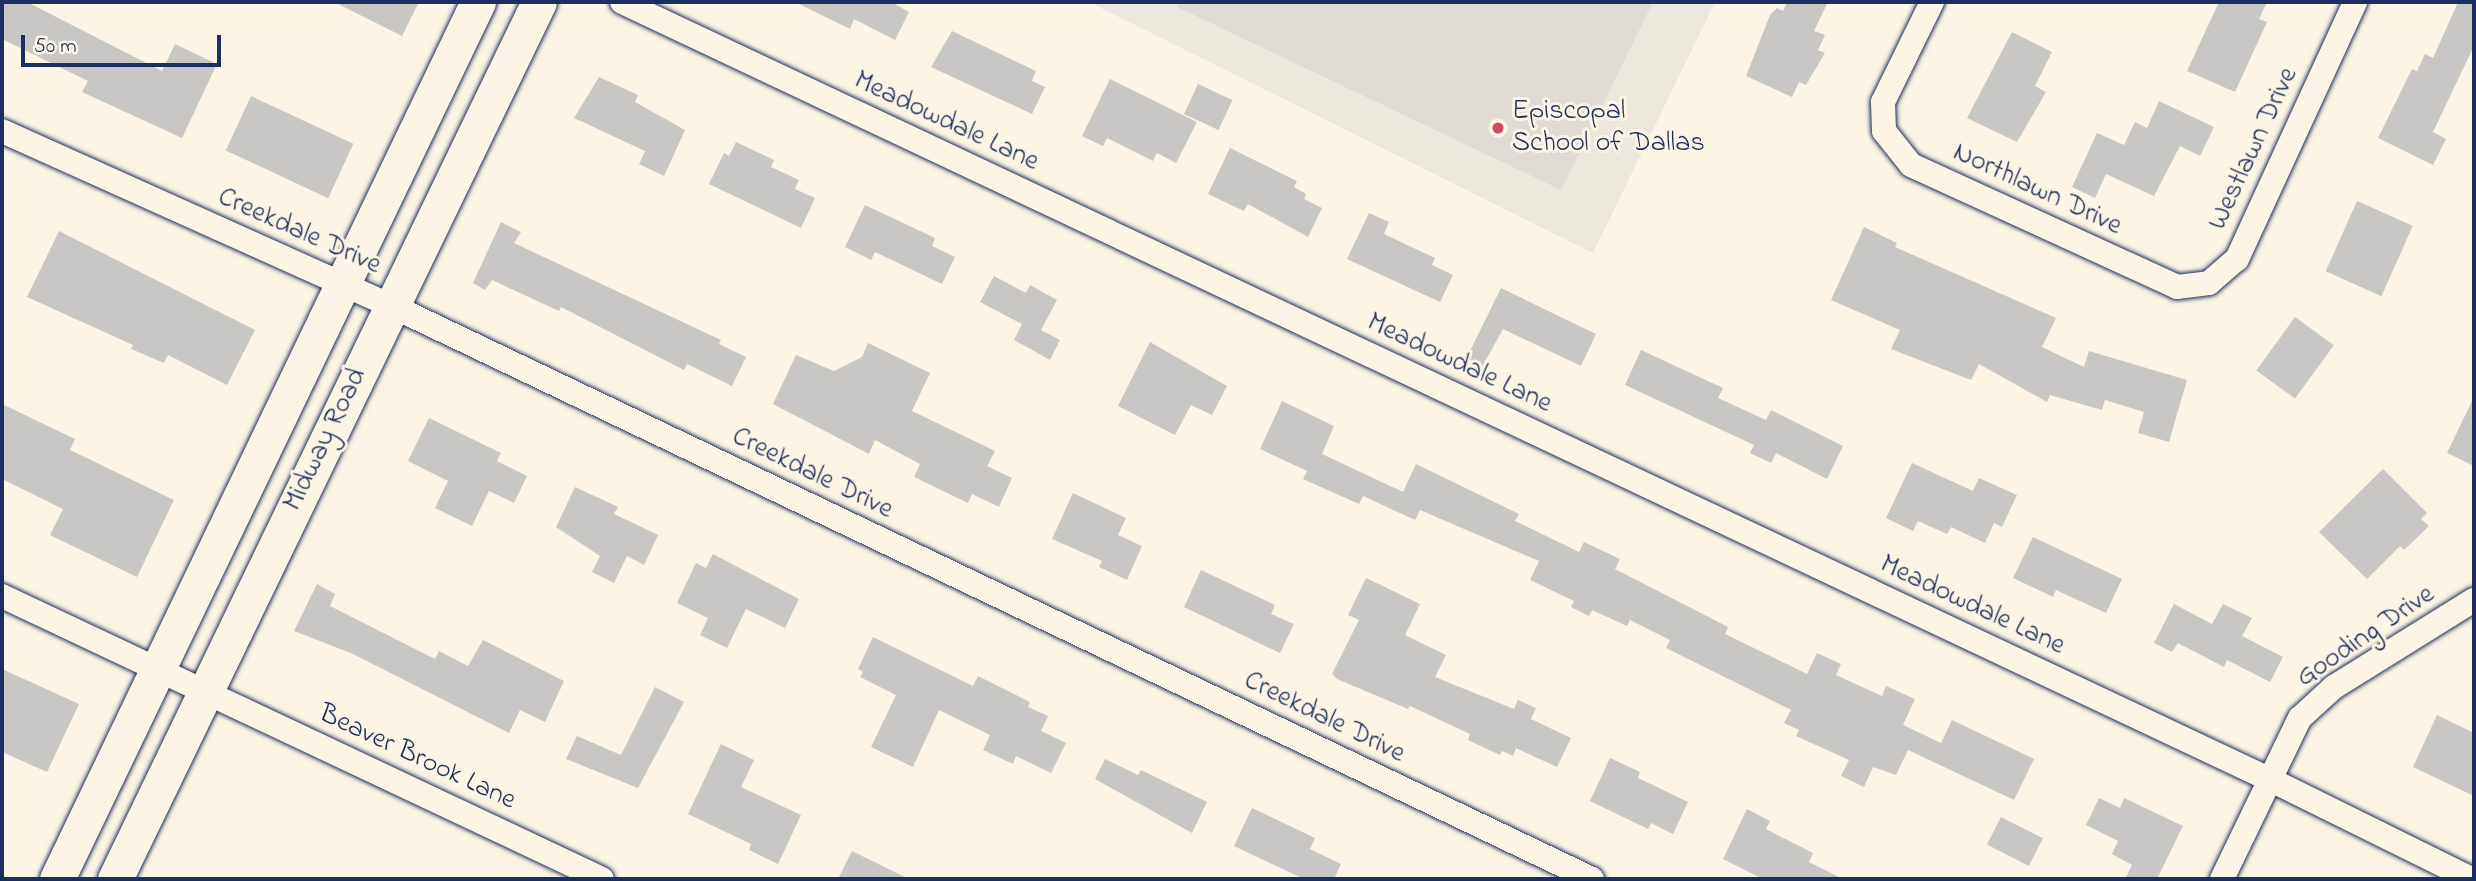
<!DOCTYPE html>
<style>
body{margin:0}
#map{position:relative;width:2476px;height:881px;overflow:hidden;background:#fcf5e5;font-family:"Indie Flower",sans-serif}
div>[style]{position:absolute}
.built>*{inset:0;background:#ece7dc}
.green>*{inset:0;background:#dfdbd4}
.building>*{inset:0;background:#c8c7c6;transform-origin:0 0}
.roads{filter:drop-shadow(0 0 2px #1b2f5e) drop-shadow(0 0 2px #1b2f5e)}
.street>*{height:24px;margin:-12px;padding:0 12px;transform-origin:12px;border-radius:12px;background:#fcf5e5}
.secondary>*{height:35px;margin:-17.5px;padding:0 17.5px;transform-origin:17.5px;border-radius:17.5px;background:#fcf5e5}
.dots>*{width:19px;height:19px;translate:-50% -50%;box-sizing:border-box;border:4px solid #fcf5e5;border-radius:50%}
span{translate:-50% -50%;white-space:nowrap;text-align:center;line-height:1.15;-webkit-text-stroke:6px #fcf5e5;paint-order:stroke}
.poi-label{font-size:28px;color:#1b2f5e}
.left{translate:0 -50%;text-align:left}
.street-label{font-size:28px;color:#1b2f5e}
.frame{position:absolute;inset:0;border:4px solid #1b2f5e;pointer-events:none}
.scale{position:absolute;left:21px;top:35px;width:200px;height:32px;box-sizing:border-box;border:4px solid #1b2f5e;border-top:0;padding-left:9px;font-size:21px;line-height:24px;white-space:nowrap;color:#1b2f5e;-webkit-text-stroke:5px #fcf5e5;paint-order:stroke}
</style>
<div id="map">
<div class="built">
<i style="clip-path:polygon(1089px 2px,1715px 2px,1593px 253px)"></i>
</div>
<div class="green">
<i style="clip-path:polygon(1180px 2px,1653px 2px,1561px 190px,1177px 7px)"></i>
</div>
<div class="building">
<i style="clip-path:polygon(2px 2px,27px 2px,162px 71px,175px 44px,217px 64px,182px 138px,82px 92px,88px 81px,2px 39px)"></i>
<i style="clip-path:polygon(334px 2px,419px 2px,402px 36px)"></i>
<i style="clip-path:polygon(795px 2px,891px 2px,909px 12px,895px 40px,854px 19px,850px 29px)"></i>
<i style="clip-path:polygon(1787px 2px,1828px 2px,1814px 31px,1825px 35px,1818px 50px,1825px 53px,1806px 85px,1799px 82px,1792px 97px,1746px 76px,1770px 15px,1777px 8px,1783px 11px)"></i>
<i style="clip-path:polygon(2219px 2px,2267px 2px,2259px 19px,2267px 22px,2235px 92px,2187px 71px)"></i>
<i style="clip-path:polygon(2458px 2px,2474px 2px,2474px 46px,2433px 132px,2446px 139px,2433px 165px,2378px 138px,2412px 69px,2417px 71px,2425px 54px,2433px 58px)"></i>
<i style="clip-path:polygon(952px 31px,1036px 71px,1032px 81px,1045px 87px,1032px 114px,931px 67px)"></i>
<i style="clip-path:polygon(2012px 32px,2052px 52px,2035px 86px,2046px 92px,2017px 142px,1967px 118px)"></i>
<i style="clip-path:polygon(599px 77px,638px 95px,635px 102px,685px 130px,664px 176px,639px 164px,645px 151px,574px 118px)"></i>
<i style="clip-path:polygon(1110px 79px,1197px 122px,1176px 163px,1157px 153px,1153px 161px,1107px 138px,1103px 146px,1082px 136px)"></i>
<i style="left:1198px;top:84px;width:38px;height:33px;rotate:25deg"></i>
<i style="left:251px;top:96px;width:113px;height:60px;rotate:25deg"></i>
<i style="clip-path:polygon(2159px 101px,2214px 127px,2200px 156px,2180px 146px,2154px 196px,2106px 174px,2095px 198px,2072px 187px,2097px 133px,2124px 145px,2135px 122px,2147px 128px)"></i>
<i style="clip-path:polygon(736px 142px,774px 160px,771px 167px,799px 180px,795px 189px,815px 198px,801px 228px,709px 184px,724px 153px,729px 156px)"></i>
<i style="clip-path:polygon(1230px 148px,1297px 181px,1294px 187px,1306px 194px,1304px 199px,1322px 208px,1308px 237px,1248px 204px,1244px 211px,1208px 194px)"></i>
<i style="left:2357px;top:201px;width:61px;height:77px;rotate:24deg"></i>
<i style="clip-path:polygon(865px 205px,935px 238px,932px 246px,955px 257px,942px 284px,875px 252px,871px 260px,845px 247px)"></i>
<i style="clip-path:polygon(1369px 213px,1389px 222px,1384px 234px,1435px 258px,1432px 265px,1453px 275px,1440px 302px,1347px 259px)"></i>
<i style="clip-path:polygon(501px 222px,521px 232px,514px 243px,721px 340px,719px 344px,746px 357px,732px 386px,687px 364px,684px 370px,561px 307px,559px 311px,492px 280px,485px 290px,473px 283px)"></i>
<i style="clip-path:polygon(1864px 227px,1897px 243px,1895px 247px,2056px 318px,2042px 347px,2084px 367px,2089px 351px,2187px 380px,2169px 442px,2138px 433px,2144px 412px,2105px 400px,2102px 410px,2050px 395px,2047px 402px,1979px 364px,1971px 380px,1891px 349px,1900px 330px,1831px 300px)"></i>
<i style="clip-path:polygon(59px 231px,255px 330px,227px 385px,168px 355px,164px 363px,131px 349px,133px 345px,27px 297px)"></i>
<i style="clip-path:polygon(994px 276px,1026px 293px,1030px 285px,1057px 300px,1041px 330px,1060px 340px,1050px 360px,1014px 340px,1022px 324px,980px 302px)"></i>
<i style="clip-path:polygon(1501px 288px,1596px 334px,1581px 366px,1503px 329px,1482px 367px,1466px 359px)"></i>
<i style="left:2295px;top:317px;width:48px;height:66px;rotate:36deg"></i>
<i style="clip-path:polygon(1150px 342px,1227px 386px,1212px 415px,1191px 405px,1175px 435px,1118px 406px)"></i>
<i style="clip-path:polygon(868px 343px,930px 373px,912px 411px,995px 451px,987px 466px,1012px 478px,999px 507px,972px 494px,968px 503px,914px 477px,920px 464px,875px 440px,869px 454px,773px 404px,796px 355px,834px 371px,862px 357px)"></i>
<i style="clip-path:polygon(1641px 350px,1723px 388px,1718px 398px,1766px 420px,1771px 410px,1843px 446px,1827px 479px,1776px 453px,1771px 463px,1750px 453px,1754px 445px,1625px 385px)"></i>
<i style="clip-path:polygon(2474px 397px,2474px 466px,2447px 453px)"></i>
<i style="clip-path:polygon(1282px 401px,1334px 426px,1322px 454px,1403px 492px,1416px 464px,1519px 514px,1515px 521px,1579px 552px,1584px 542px,1620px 559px,1615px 569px,1728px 627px,1725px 634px,1807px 674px,1817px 653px,1841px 664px,1836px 675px,1882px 696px,1886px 686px,1915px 699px,1903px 725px,1941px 743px,1952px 720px,2034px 759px,2014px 800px,1908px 750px,1896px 775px,1873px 767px,1864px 787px,1841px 776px,1849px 760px,1796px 736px,1799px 730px,1784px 723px,1791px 710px,1666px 648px,1670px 640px,1630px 620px,1627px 626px,1592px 610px,1589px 616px,1571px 607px,1574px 601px,1530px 580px,1539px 561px,1420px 510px,1415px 520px,1363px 496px,1359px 504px,1303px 479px,1307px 471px,1260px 449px)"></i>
<i style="clip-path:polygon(2px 404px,75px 439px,70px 450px,174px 500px,137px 577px,50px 535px,63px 509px,2px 479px)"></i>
<i style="clip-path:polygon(429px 418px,501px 453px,497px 461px,527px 476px,514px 503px,489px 491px,472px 526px,435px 508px,448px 481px,408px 461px)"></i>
<i style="clip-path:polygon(1912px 463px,1973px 491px,1979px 478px,2017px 495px,2002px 527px,1994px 523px,1985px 543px,1951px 527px,1947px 534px,1918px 521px,1913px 531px,1886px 518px)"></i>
<i style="clip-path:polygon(2383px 469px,2427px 513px,2421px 519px,2429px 526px,2404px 550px,2400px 546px,2367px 579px,2319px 532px)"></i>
<i style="clip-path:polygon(575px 487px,618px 507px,614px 514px,658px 535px,644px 565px,627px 556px,614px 583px,592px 572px,600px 556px,556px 527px)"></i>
<i style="clip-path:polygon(1073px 493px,1126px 518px,1118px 535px,1142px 546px,1127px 580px,1099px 567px,1102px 561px,1052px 539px)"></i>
<i style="clip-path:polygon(2033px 537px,2122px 579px,2106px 613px,2056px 590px,2053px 597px,2013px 578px)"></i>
<i style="clip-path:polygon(713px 554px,799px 599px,785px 628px,746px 609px,727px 648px,700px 635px,708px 618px,677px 603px,696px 563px,706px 568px)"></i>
<i style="clip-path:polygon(1201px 570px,1275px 605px,1271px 614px,1294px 624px,1280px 653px,1184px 607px)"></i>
<i style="clip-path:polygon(1366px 578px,1420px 604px,1405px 635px,1446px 655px,1435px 677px,1514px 709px,1518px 700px,1536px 708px,1531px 719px,1571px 738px,1557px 767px,1516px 748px,1513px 756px,1502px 751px,1500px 755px,1468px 740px,1470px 734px,1410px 706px,1408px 709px,1337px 679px,1332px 674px,1359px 620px,1348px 615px)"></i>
<i style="clip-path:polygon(317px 584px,335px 594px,330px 606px,435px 659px,439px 651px,468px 666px,483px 640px,564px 681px,545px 722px,520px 710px,509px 733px,353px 654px,294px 631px)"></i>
<i style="clip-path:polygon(2174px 604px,2212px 624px,2223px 604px,2252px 618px,2242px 636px,2283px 657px,2270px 682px,2227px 660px,2224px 667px,2178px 643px,2172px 652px,2154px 643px)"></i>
<i style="clip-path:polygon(873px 637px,973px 686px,978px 676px,1030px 702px,1028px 707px,1048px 716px,1041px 731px,1066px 743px,1051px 773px,1016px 756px,1013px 764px,983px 750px,990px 735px,939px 710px,913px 767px,871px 747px,896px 695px,860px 677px,863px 672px,858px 669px)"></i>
<i style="clip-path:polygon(2px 669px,79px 704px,47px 772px,2px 752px)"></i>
<i style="clip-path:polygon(655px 687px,684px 702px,638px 788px,566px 759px,577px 736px,621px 755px)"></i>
<i style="clip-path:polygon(2437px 715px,2474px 733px,2474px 796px,2413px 767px)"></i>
<i style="clip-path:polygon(721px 744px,754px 760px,741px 787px,801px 815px,778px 864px,749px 850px,751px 844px,688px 814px)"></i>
<i style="clip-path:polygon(1610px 758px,1640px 772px,1638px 778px,1688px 802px,1673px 834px,1651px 823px,1648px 829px,1590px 801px)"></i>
<i style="clip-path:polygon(1105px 759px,1138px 775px,1141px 770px,1207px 802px,1192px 833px,1095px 779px)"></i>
<i style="clip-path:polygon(2099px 798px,2120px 808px,2124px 798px,2183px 826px,2157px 879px,2125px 879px,2132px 865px,2112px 854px,2118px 841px,2086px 825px)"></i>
<i style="clip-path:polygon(1252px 808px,1315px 838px,1310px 849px,1341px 864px,1334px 879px,1304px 879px,1234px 846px)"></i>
<i style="clip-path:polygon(1747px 809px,1770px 821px,1766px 829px,1813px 853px,1809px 862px,1843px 879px,1763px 879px,1723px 859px)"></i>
<i style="left:2001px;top:817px;width:47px;height:31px;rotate:27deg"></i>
<i style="clip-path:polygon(852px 851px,909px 879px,838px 879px)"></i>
</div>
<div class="roads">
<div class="street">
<i style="left:622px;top:2px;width:1823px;rotate:25.26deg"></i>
<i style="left:2271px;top:780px;width:223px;rotate:26.3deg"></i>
<i style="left:1932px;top:2px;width:111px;rotate:116.1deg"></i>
<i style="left:1883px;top:102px;width:29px;rotate:88deg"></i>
<i style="left:1884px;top:131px;width:43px;rotate:51.5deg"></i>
<i style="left:1911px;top:165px;width:293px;rotate:24.6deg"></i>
<i style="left:2177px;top:287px;width:32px;rotate:-7deg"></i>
<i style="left:2209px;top:283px;width:37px;rotate:-41deg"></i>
<i style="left:2237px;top:259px;width:283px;rotate:-65.3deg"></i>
<i style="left:2px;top:131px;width:425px;rotate:24.2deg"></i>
<i style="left:390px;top:305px;width:1332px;rotate:25.53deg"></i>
<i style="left:2px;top:596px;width:663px;rotate:25.25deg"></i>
<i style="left:2222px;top:879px;width:179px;rotate:-64.2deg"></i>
<i style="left:2300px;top:718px;width:46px;rotate:-42.4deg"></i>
<i style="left:2334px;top:687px;width:165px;rotate:-31.9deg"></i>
</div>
<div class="secondary">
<i style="left:57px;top:879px;width:973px;rotate:-64.36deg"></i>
<i style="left:115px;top:879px;width:974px;rotate:-64.2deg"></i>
</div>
</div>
<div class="dots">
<i style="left:1498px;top:128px;background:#d1495b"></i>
</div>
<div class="poi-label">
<span class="left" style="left:1512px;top:128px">Episcopal<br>School of Dallas</span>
</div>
<div class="street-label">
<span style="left:946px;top:122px;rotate:25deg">Meadowdale Lane</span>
<span style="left:2254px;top:149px;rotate:-65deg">Westlawn Drive</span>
<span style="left:2037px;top:190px;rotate:25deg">Northlawn Drive</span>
<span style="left:299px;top:232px;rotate:24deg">Creekdale Drive</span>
<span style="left:1459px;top:364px;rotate:25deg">Meadowdale Lane</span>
<span style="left:326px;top:440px;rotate:-64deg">Midway Road</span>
<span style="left:812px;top:474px;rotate:26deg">Creekdale Drive</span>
<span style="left:1972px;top:606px;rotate:25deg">Meadowdale Lane</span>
<span style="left:2366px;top:637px;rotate:-34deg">Gooding Drive</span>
<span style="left:1324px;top:718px;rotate:26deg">Creekdale Drive</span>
<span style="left:417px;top:758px;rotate:25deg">Beaver Brook Lane</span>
</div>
<div class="frame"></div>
<div class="scale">50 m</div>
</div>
